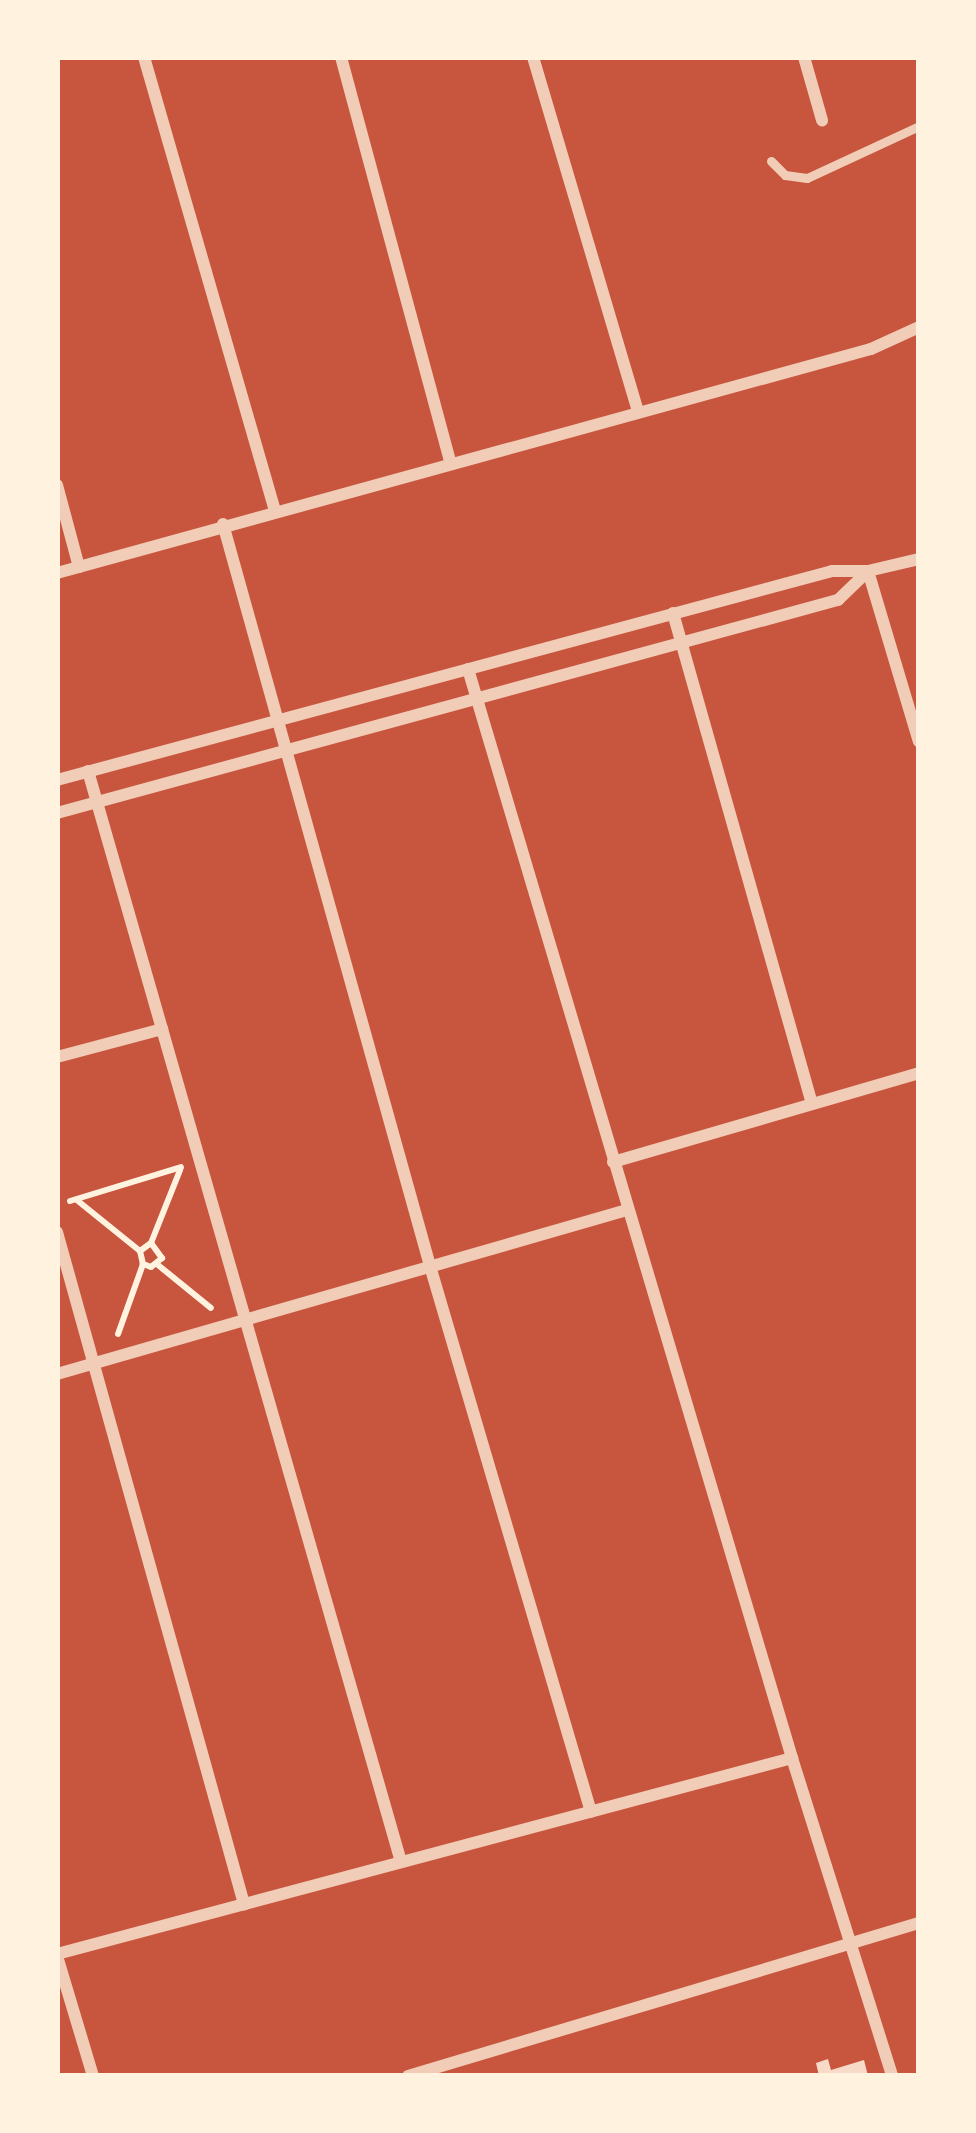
<!DOCTYPE html>
<style>
body{margin:0}
#map{position:relative;width:976px;height:2133px;overflow:hidden;background:#c8553d;font-family:"Noto Serif",serif}
div>[style]{position:absolute}
.building>*{inset:0;background:#f7dbc8}
.path>*{height:6px;margin:-3px;padding:0 3px;transform-origin:3px;border-radius:3px;background:#fff3e0}
.service>*{height:9px;margin:-4.5px;padding:0 4.5px;transform-origin:4.5px;border-radius:4.5px;background:#f1ccb7}
.minor>*{height:12px;margin:-6px;padding:0 6px;transform-origin:6px;border-radius:6px;background:#f1ccb7}
span{translate:-50% -50%;white-space:nowrap;text-align:center;line-height:1.15;-webkit-text-stroke:12px #fff3e0;paint-order:stroke}
.frame{position:absolute;inset:0;border:60px solid #fff3e0;pointer-events:none}
</style>
<div id="map">
<div class="building">
<i style="clip-path:polygon(828px 2059px,831px 2070px,864px 2060px,868px 2076px,819px 2076px,816px 2063px)"></i>
</div>
<div class="path">
<i style="left:70px;top:1201px;width:116px;rotate:-17deg"></i>
<i style="left:78px;top:1201px;width:80px;rotate:38.9deg"></i>
<i style="left:151px;top:1243px;width:19px;rotate:54deg"></i>
<i style="left:162px;top:1258px;width:14px;rotate:141deg"></i>
<i style="left:151px;top:1267px;width:9px;rotate:-159deg"></i>
<i style="left:143px;top:1264px;width:13px;rotate:-103deg"></i>
<i style="left:140px;top:1251px;width:14px;rotate:-36deg"></i>
<i style="left:151px;top:1243px;width:79px;rotate:-68.3deg"></i>
<i style="left:158px;top:1265px;width:68px;rotate:39.1deg"></i>
<i style="left:118px;top:1334px;width:74px;rotate:-70.3deg"></i>
</div>
<div class="service">
<i style="left:771px;top:161px;width:20px;rotate:45deg"></i>
<i style="left:785px;top:175px;width:22px;rotate:8deg"></i>
<i style="left:807px;top:178px;width:123px;rotate:-24.9deg"></i>
</div>
<div class="minor">
<i style="left:144px;top:57px;width:472px;rotate:73.9deg"></i>
<i style="left:341px;top:57px;width:418px;rotate:74.9deg"></i>
<i style="left:533px;top:57px;width:367px;rotate:73.5deg"></i>
<i style="left:804px;top:57px;width:66px;rotate:74.1deg"></i>
<i style="left:57px;top:485px;width:85px;rotate:75deg"></i>
<i style="left:223px;top:524px;width:770px;rotate:74.41deg"></i>
<i style="left:430px;top:1266px;width:569px;rotate:73.57deg"></i>
<i style="left:868px;top:571px;width:178px;rotate:73.4deg"></i>
<i style="left:57px;top:573px;width:844px;rotate:-15.39deg"></i>
<i style="left:871px;top:349px;width:53px;rotate:-24.6deg"></i>
<i style="left:673px;top:613px;width:510px;rotate:74.19deg"></i>
<i style="left:468px;top:669px;width:1136px;rotate:73.43deg"></i>
<i style="left:792px;top:1758px;width:333px;rotate:72.5deg"></i>
<i style="left:88px;top:771px;width:1135px;rotate:73.99deg"></i>
<i style="left:57px;top:780px;width:803px;rotate:-15.09deg"></i>
<i style="left:832px;top:571px;width:36px"></i>
<i style="left:868px;top:571px;width:52px;rotate:-13.2deg"></i>
<i style="left:57px;top:813px;width:810px;rotate:-15.26deg"></i>
<i style="left:838px;top:600px;width:40px;rotate:-44deg"></i>
<i style="left:57px;top:1057px;width:109px;rotate:-14.9deg"></i>
<i style="left:613px;top:1162px;width:319px;rotate:-16.2deg"></i>
<i style="left:57px;top:1232px;width:698px;rotate:74.45deg"></i>
<i style="left:57px;top:1374px;width:593px;rotate:-16.05deg"></i>
<i style="left:57px;top:1954px;width:761px;rotate:-14.93deg"></i>
<i style="left:57px;top:1956px;width:125px;rotate:73.3deg"></i>
<i style="left:408px;top:2076px;width:533px;rotate:-16.67deg"></i>
</div>
<div class="frame"></div>
</div>
